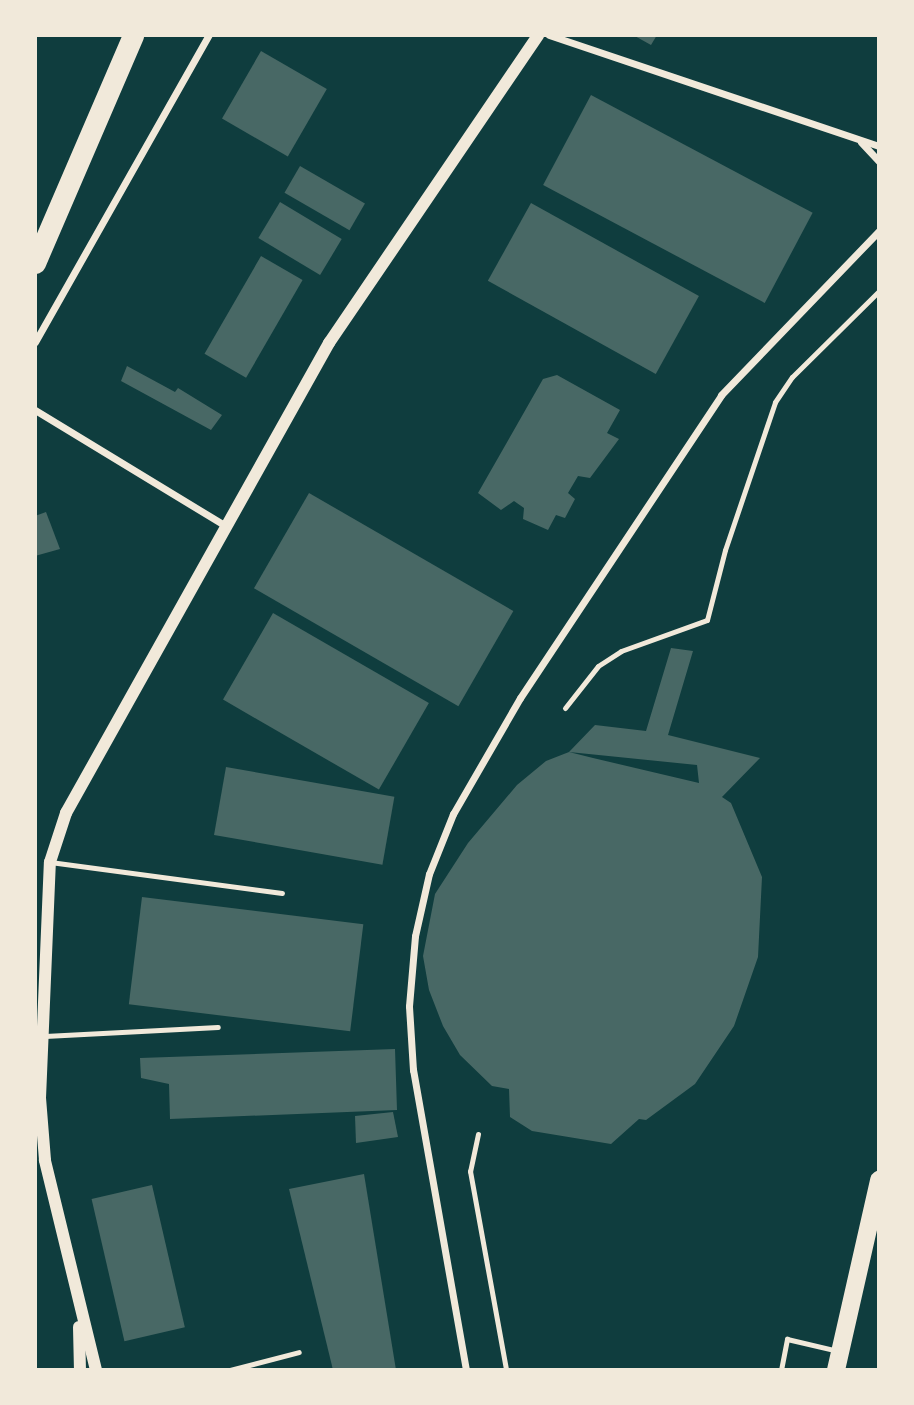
<!DOCTYPE html>
<style>
body{margin:0}
#map{position:relative;width:914px;height:1405px;overflow:hidden;background:#0f3d3e;font-family:"Alegreya Sans",sans-serif}
div>[style]{position:absolute}
.building>*{inset:0;background:#486865;transform-origin:0 0}
.service>*{height:5px;margin:-2.5px;padding:0 2.5px;transform-origin:2.5px;border-radius:2.5px;background:#f1e9da}
.minor>*{height:7px;margin:-3.5px;padding:0 3.5px;transform-origin:3.5px;border-radius:3.5px;background:#f1e9da}
.tertiary>*{height:12px;margin:-6px;padding:0 6px;transform-origin:6px;border-radius:6px;background:#f1e9da}
.primary>*{height:18px;margin:-9px;padding:0 9px;transform-origin:9px;border-radius:9px;background:#f1e9da}
.motorway>*{height:21px;margin:-10.5px;padding:0 10.5px;transform-origin:10.5px;border-radius:10.5px;background:#f1e9da}
span{translate:-50% -50%;white-space:nowrap;text-align:center;line-height:1.15;-webkit-text-stroke:7px #f1e9da;paint-order:stroke}
.frame{position:absolute;inset:0;border:37px solid #f1e9da;pointer-events:none}
</style>
<div id="map">
<div class="building">
<i style="clip-path:polygon(633px 35px,657px 35px,651px 45px)"></i>
<i style="left:261px;top:51px;width:76px;height:78px;rotate:30deg"></i>
<i style="left:591px;top:95px;width:251px;height:102px;rotate:28deg"></i>
<i style="left:300px;top:166px;width:75px;height:31px;rotate:30deg"></i>
<i style="left:280px;top:202px;width:72px;height:42px;rotate:31deg"></i>
<i style="left:531px;top:203px;width:192px;height:89px;rotate:29deg"></i>
<i style="left:261px;top:256px;width:48px;height:113px;rotate:30deg"></i>
<i style="clip-path:polygon(127px 366px,175px 392px,178px 388px,222px 415px,211px 430px,121px 381px)"></i>
<i style="clip-path:polygon(557px 375px,620px 410px,607px 433px,619px 439px,590px 478px,578px 476px,568px 493px,575px 499px,565px 518px,556px 515px,548px 530px,523px 519px,524px 508px,514px 501px,501px 510px,478px 493px,543px 379px)"></i>
<i style="left:309px;top:493px;width:236px;height:110px;rotate:30deg"></i>
<i style="clip-path:polygon(46px 512px,60px 549px,35px 556px,35px 516px)"></i>
<i style="left:273px;top:613px;width:180px;height:100px;rotate:30deg"></i>
<i style="clip-path:polygon(evenodd,671px 648px,693px 651px,668px 735px,760px 758px,722px 797px,731px 803px,762px 877px,758px 957px,734px 1026px,695px 1084px,646px 1120px,639px 1119px,611px 1144px,532px 1131px,510px 1117px,509px 1089px,492px 1086px,460px 1055px,443px 1026px,429px 990px,423px 956px,435px 894px,468px 843px,517px 785px,546px 761px,569px 752px,595px 725px,646px 731px,671px 648px,569px 752px,697px 765px,699px 783px,593px 758px,569px 752px)"></i>
<i style="left:226px;top:767px;width:171px;height:69px;rotate:10deg"></i>
<i style="left:142px;top:897px;width:223px;height:108px;rotate:7deg"></i>
<i style="clip-path:polygon(395px 1049px,397px 1110px,170px 1119px,169px 1084px,141px 1078px,140px 1058px)"></i>
<i style="clip-path:polygon(393px 1112px,398px 1137px,356px 1143px,355px 1116px)"></i>
<i style="clip-path:polygon(364px 1174px,396px 1370px,333px 1370px,289px 1189px)"></i>
<i style="left:152px;top:1185px;width:146px;height:62px;rotate:77deg"></i>
</div>
<div class="service">
<i style="left:565px;top:708px;width:53px;rotate:-51.8deg"></i>
<i style="left:598px;top:666px;width:27px;rotate:-33deg"></i>
<i style="left:621px;top:651px;width:91px;rotate:-19.8deg"></i>
<i style="left:707px;top:620px;width:72px;rotate:-75.6deg"></i>
<i style="left:725px;top:550px;width:156px;rotate:-71.3deg"></i>
<i style="left:775px;top:402px;width:30px;rotate:-56deg"></i>
<i style="left:792px;top:377px;width:122px;rotate:-44.7deg"></i>
<i style="left:50px;top:862px;width:234px;rotate:7.6deg"></i>
<i style="left:45px;top:1036px;width:173px;rotate:-3deg"></i>
<i style="left:478px;top:1134px;width:38px;rotate:102deg"></i>
<i style="left:470px;top:1171px;width:202px;rotate:79.7deg"></i>
<i style="left:230px;top:1370px;width:71px;rotate:-14.6deg"></i>
<i style="left:781px;top:1370px;width:32px;rotate:-79deg"></i>
<i style="left:787px;top:1339px;width:52px;rotate:13.2deg"></i>
</div>
<div class="minor">
<i style="left:549px;top:35px;width:348px;rotate:18.6deg"></i>
<i style="left:861px;top:142px;width:26px;rotate:47deg"></i>
<i style="left:35px;top:342px;width:353px;rotate:-60.5deg"></i>
<i style="left:35px;top:410px;width:221px;rotate:31.3deg"></i>
<i style="left:466px;top:1370px;width:305px;rotate:-100deg"></i>
<i style="left:413px;top:1070px;width:64px;rotate:-93.6deg"></i>
<i style="left:409px;top:1006px;width:70px;rotate:-85.1deg"></i>
<i style="left:415px;top:936px;width:64px;rotate:-77.3deg"></i>
<i style="left:429px;top:874px;width:65px;rotate:-68.2deg"></i>
<i style="left:453px;top:814px;width:134px;rotate:-60deg"></i>
<i style="left:520px;top:698px;width:364px;rotate:-56.4deg"></i>
<i style="left:721px;top:395px;width:228px;rotate:-46.1deg"></i>
</div>
<div class="tertiary">
<i style="left:79px;top:1327px;width:43px;rotate:88.7deg"></i>
<i style="left:96px;top:1370px;width:216px;rotate:-103.7deg"></i>
<i style="left:45px;top:1160px;width:62px;rotate:-94.6deg"></i>
<i style="left:40px;top:1098px;width:236px;rotate:-87.6deg"></i>
<i style="left:50px;top:862px;width:52px;rotate:-71.9deg"></i>
<i style="left:66px;top:813px;width:539px;rotate:-60.77deg"></i>
<i style="left:329px;top:343px;width:372px;rotate:-55.8deg"></i>
</div>
<div class="primary">
<i style="left:836px;top:1370px;width:195px;rotate:-77.2deg"></i>
</div>
<div class="motorway">
<i style="left:35px;top:263px;width:248px;rotate:-66.7deg"></i>
</div>
<div class="frame"></div>
</div>
